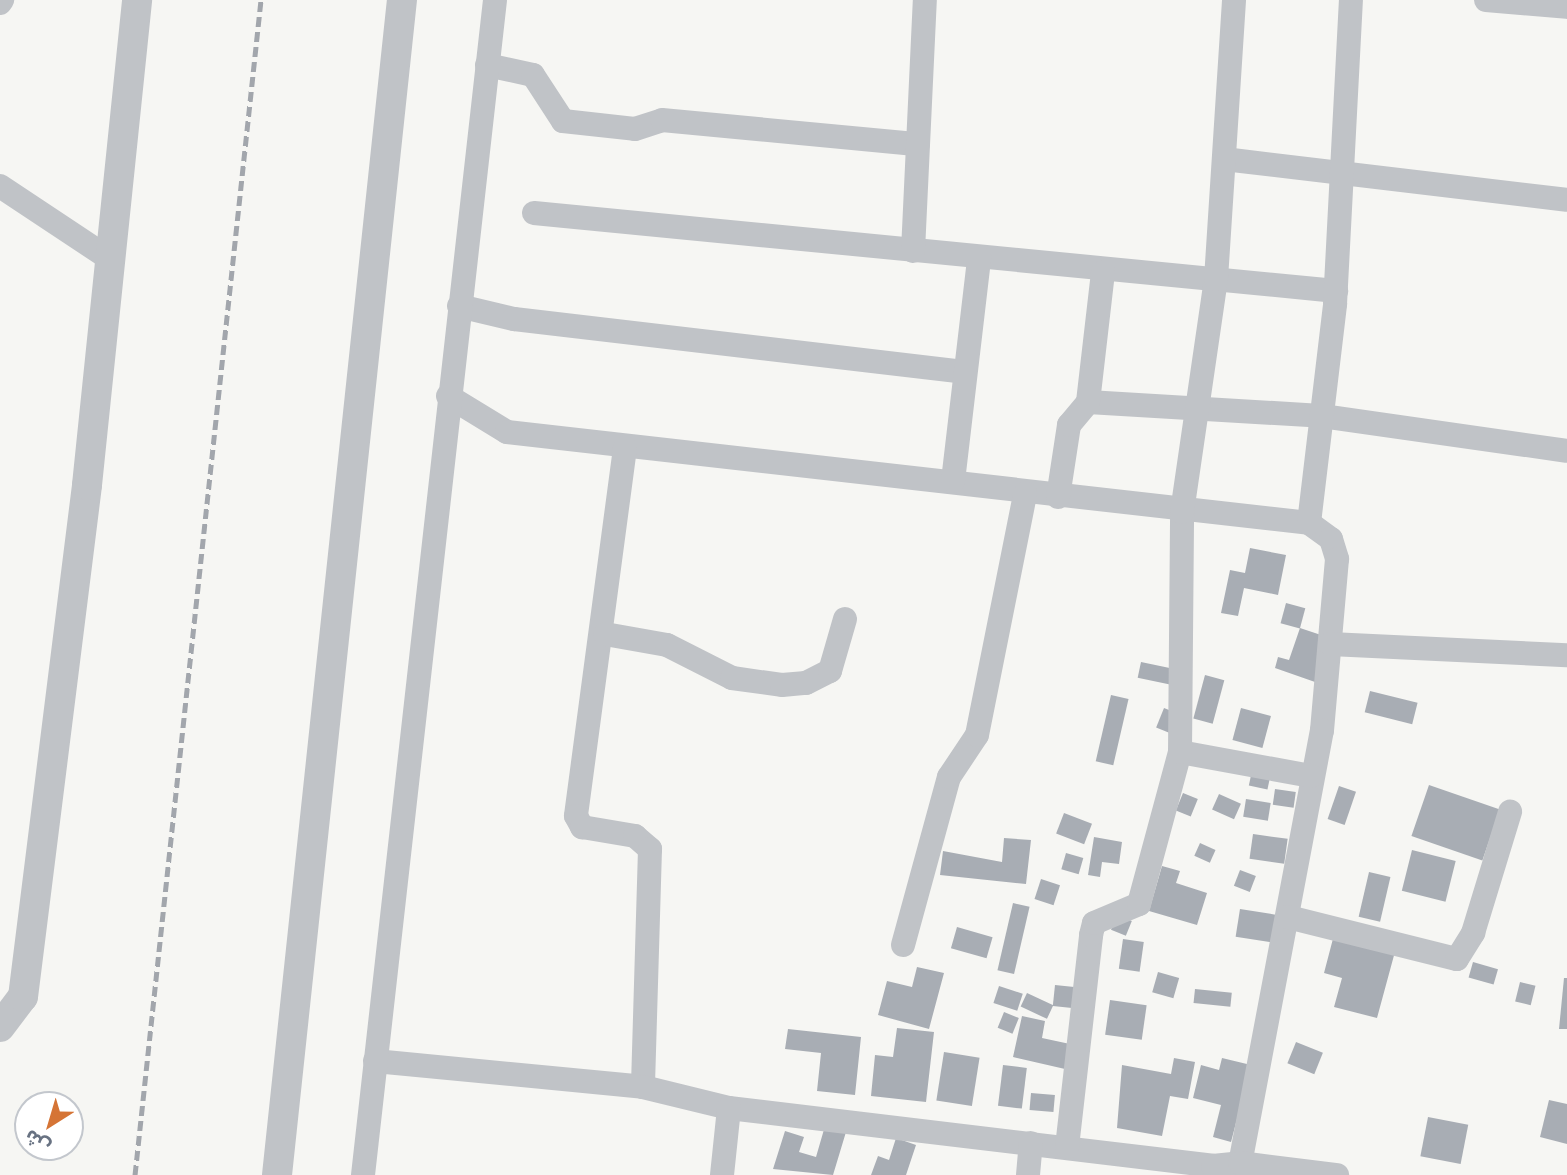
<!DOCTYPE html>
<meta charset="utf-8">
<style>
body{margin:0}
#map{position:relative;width:1567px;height:1175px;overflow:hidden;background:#f6f6f3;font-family:Montserrat,"Noto Sans Arabic",sans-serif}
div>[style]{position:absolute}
.building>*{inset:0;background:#a8adb4;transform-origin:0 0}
.minor>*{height:24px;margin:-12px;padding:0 12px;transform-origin:12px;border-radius:12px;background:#c0c3c7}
.tertiary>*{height:30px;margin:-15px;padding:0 15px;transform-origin:15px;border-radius:15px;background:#c0c3c7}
.rail>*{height:5px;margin-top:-2.5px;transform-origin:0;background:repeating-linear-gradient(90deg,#a2a6ac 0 10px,transparent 0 15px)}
span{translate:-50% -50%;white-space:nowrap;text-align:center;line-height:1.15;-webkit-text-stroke:7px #fff;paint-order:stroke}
.north{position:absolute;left:14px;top:1091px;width:70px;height:70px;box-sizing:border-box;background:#fff;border:2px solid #c3c7cd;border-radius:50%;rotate:217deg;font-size:19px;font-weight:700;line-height:28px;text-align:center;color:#687282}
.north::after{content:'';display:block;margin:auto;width:24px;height:32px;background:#d57435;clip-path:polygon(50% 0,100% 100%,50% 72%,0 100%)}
</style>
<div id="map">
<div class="building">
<i style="clip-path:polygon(1250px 548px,1286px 555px,1278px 595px,1244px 588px,1238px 616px,1221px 613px,1230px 570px,1245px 573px)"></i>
<i style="left:1286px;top:603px;width:20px;height:21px;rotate:15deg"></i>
<i style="clip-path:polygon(1300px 628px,1330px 638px,1315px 682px,1275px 668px,1278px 657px,1289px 660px)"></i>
<i style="left:1141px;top:662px;width:33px;height:16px;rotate:12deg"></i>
<i style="left:1205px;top:675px;width:20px;height:45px;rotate:15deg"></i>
<i style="left:1370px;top:691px;width:49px;height:22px;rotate:14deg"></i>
<i style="left:1111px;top:695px;width:18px;height:68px;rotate:13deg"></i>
<i style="left:1164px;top:708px;width:24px;height:21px;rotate:22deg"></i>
<i style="left:1241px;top:708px;width:31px;height:33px;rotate:15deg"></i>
<i style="left:1253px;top:766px;width:19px;height:20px;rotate:12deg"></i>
<i style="left:1429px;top:785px;width:75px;height:54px;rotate:19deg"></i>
<i style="left:1339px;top:786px;width:18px;height:35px;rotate:19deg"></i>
<i style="left:1275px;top:789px;width:21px;height:16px;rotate:8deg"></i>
<i style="left:1183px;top:793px;width:16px;height:19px;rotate:22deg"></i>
<i style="left:1219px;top:794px;width:24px;height:17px;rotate:24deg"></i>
<i style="left:1246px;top:799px;width:25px;height:18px;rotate:9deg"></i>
<i style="left:1064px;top:813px;width:30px;height:22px;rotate:21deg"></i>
<i style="left:1253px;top:834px;width:35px;height:25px;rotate:8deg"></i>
<i style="clip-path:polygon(1094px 837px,1122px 842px,1119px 864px,1102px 862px,1100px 877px,1088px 875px)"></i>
<i style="clip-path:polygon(1004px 838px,1031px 840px,1026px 884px,940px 875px,943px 851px,1002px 862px)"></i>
<i style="left:1200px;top:843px;width:17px;height:14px;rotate:24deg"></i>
<i style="left:1412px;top:850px;width:45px;height:42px;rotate:14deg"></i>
<i style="left:1066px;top:853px;width:18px;height:17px;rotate:16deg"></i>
<i style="clip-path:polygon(1162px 866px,1180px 871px,1176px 883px,1207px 893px,1197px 925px,1149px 911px)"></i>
<i style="left:1240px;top:870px;width:17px;height:17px;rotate:21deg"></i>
<i style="left:1369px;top:872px;width:22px;height:46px;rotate:13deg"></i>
<i style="left:1041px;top:879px;width:20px;height:21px;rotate:18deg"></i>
<i style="left:1013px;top:903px;width:17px;height:69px;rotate:13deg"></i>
<i style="left:1240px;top:909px;width:36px;height:28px;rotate:9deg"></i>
<i style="left:1117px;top:915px;width:16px;height:16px;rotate:22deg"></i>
<i style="left:957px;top:927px;width:37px;height:22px;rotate:16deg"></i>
<i style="clip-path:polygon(1335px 931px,1396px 948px,1377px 1018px,1334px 1007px,1342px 978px,1324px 973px)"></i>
<i style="left:1123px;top:939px;width:21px;height:30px;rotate:8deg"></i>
<i style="left:1473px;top:962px;width:26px;height:16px;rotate:16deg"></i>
<i style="clip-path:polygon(917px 967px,944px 973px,929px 1029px,878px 1015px,887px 981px,912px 987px)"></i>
<i style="left:1158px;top:972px;width:22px;height:21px;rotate:16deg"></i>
<i style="clip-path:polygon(1564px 978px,1567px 978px,1567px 1029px,1559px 1029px)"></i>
<i style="left:1520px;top:982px;width:16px;height:20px;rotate:14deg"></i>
<i style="left:1055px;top:985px;width:29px;height:21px;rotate:6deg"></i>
<i style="left:999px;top:986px;width:25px;height:18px;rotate:18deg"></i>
<i style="left:1195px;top:989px;width:37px;height:14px;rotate:6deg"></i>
<i style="left:1027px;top:993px;width:29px;height:15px;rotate:25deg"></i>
<i style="left:1110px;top:1000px;width:37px;height:35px;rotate:8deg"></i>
<i style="left:1004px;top:1012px;width:16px;height:17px;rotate:22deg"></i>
<i style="clip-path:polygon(1022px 1016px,1045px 1021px,1042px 1038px,1070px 1044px,1065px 1069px,1013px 1057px)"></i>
<i style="clip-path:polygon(897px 1028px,934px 1032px,926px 1102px,871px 1096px,875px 1055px,893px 1057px)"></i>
<i style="clip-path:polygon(788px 1029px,861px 1037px,855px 1095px,817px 1091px,821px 1053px,785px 1049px)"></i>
<i style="left:1296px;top:1042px;width:29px;height:23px;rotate:22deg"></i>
<i style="left:944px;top:1052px;width:36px;height:49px;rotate:9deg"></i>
<i style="clip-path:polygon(1174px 1058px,1195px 1062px,1188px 1099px,1170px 1096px,1162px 1136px,1117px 1128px,1122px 1065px,1171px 1074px)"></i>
<i style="clip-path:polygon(1222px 1058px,1251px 1065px,1231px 1142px,1213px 1137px,1221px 1105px,1193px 1098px,1201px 1065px,1219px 1070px)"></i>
<i style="left:1003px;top:1065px;width:24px;height:41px;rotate:7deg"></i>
<i style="left:1031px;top:1093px;width:24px;height:17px;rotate:5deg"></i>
<i style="clip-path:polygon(1549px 1100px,1567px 1104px,1567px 1144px,1540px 1137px)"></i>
<i style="left:1428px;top:1117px;width:41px;height:40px;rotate:11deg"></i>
<i style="clip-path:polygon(825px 1126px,846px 1132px,833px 1175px,773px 1169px,785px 1131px,804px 1137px,799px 1152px,816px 1157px)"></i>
<i style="clip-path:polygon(896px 1138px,916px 1145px,906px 1175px,871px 1175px,878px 1156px,889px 1160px)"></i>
</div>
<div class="minor">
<i style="left:1486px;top:0;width:81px;rotate:4.9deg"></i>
<i style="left:0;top:3px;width:4px;rotate:-56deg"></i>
<i style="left:487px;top:65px;width:47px;rotate:12.3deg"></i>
<i style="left:533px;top:75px;width:55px;rotate:56.9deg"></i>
<i style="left:563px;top:121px;width:72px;rotate:6.3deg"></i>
<i style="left:635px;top:129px;width:28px;rotate:-18deg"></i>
<i style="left:662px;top:120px;width:257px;rotate:5.4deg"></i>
<i style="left:1224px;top:159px;width:345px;rotate:6.8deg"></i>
<i style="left:0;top:186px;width:132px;rotate:33.6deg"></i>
<i style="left:534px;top:213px;width:806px;rotate:5.55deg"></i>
<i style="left:913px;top:251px;width:251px;rotate:-87.3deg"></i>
<i style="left:459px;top:306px;width:57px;rotate:13.3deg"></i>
<i style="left:514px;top:319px;width:453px;rotate:6.7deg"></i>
<i style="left:448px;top:396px;width:69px;rotate:31.4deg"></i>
<i style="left:507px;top:432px;width:807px;rotate:6.47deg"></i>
<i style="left:1309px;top:523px;width:27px;rotate:36deg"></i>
<i style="left:1331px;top:539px;width:21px;rotate:73deg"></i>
<i style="left:1337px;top:559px;width:172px;rotate:95deg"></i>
<i style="left:1322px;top:730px;width:453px;rotate:100.7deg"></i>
<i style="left:1088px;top:402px;width:234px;rotate:3.4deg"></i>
<i style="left:1322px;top:416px;width:247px;rotate:8.1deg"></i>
<i style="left:625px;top:448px;width:371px;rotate:97.6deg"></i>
<i style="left:576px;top:816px;width:13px;rotate:61deg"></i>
<i style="left:582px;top:827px;width:54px;rotate:9.6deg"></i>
<i style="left:635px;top:836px;width:20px;rotate:41deg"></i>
<i style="left:650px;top:849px;width:238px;rotate:91.7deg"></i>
<i style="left:953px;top:481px;width:225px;rotate:-83.3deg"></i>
<i style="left:1058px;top:497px;width:73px;rotate:-81.3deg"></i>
<i style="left:1069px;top:425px;width:30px;rotate:-50deg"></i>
<i style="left:1088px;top:402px;width:131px;rotate:-83.4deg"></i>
<i style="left:1309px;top:523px;width:221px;rotate:-83.2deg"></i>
<i style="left:1335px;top:304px;width:304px;rotate:-87deg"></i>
<i style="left:605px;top:634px;width:63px;rotate:10.1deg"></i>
<i style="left:667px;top:645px;width:73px;rotate:26.9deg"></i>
<i style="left:732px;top:678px;width:50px;rotate:8deg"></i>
<i style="left:782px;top:685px;width:24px;rotate:-5deg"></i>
<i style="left:806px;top:683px;width:27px;rotate:-27deg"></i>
<i style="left:830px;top:671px;width:54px;rotate:-73.9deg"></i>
<i style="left:1330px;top:644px;width:237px;rotate:2.7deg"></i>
<i style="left:1180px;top:752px;width:133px;rotate:10.4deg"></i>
<i style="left:1288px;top:917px;width:174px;rotate:14deg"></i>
<i style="left:1457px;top:959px;width:31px;rotate:-58deg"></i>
<i style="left:1473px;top:933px;width:127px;rotate:-73deg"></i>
<i style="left:903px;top:945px;width:174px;rotate:-74.7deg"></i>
<i style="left:949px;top:777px;width:50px;rotate:-56.3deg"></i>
<i style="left:977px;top:735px;width:246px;rotate:-78.7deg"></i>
<i style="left:375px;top:1061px;width:269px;rotate:5.5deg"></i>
<i style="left:643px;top:1087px;width:89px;rotate:13.7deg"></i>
<i style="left:729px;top:1108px;width:487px;rotate:6.8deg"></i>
<i style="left:1213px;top:1166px;width:27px;rotate:-6deg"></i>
<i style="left:1240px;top:1163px;width:98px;rotate:7.1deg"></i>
<i style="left:1067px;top:1147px;width:213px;rotate:-83.5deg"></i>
<i style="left:1091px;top:935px;width:12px;rotate:-76deg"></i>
<i style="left:1094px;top:923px;width:49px;rotate:-22.9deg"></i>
<i style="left:1139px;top:904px;width:157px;rotate:-74.9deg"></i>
<i style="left:1180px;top:752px;width:240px;rotate:-89.5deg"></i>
<i style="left:1182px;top:512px;width:235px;rotate:-81.7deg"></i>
<i style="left:1216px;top:279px;width:280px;rotate:-86.3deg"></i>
<i style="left:363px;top:1175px;width:1182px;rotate:-83.59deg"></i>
<i style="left:722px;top:1175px;width:67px;rotate:-84deg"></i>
<i style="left:1028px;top:1175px;width:32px;rotate:-85deg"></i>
</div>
<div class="tertiary">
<i style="left:0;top:1027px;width:38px;rotate:-53deg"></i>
<i style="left:23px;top:997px;width:516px;rotate:-82.87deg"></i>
<i style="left:87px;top:485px;width:488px;rotate:-84.1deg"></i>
<i style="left:277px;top:1175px;width:1182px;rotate:-83.93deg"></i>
</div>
<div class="rail">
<i style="left:135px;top:1175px;width:1182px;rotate:-83.88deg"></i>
</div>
<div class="north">ش</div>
</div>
